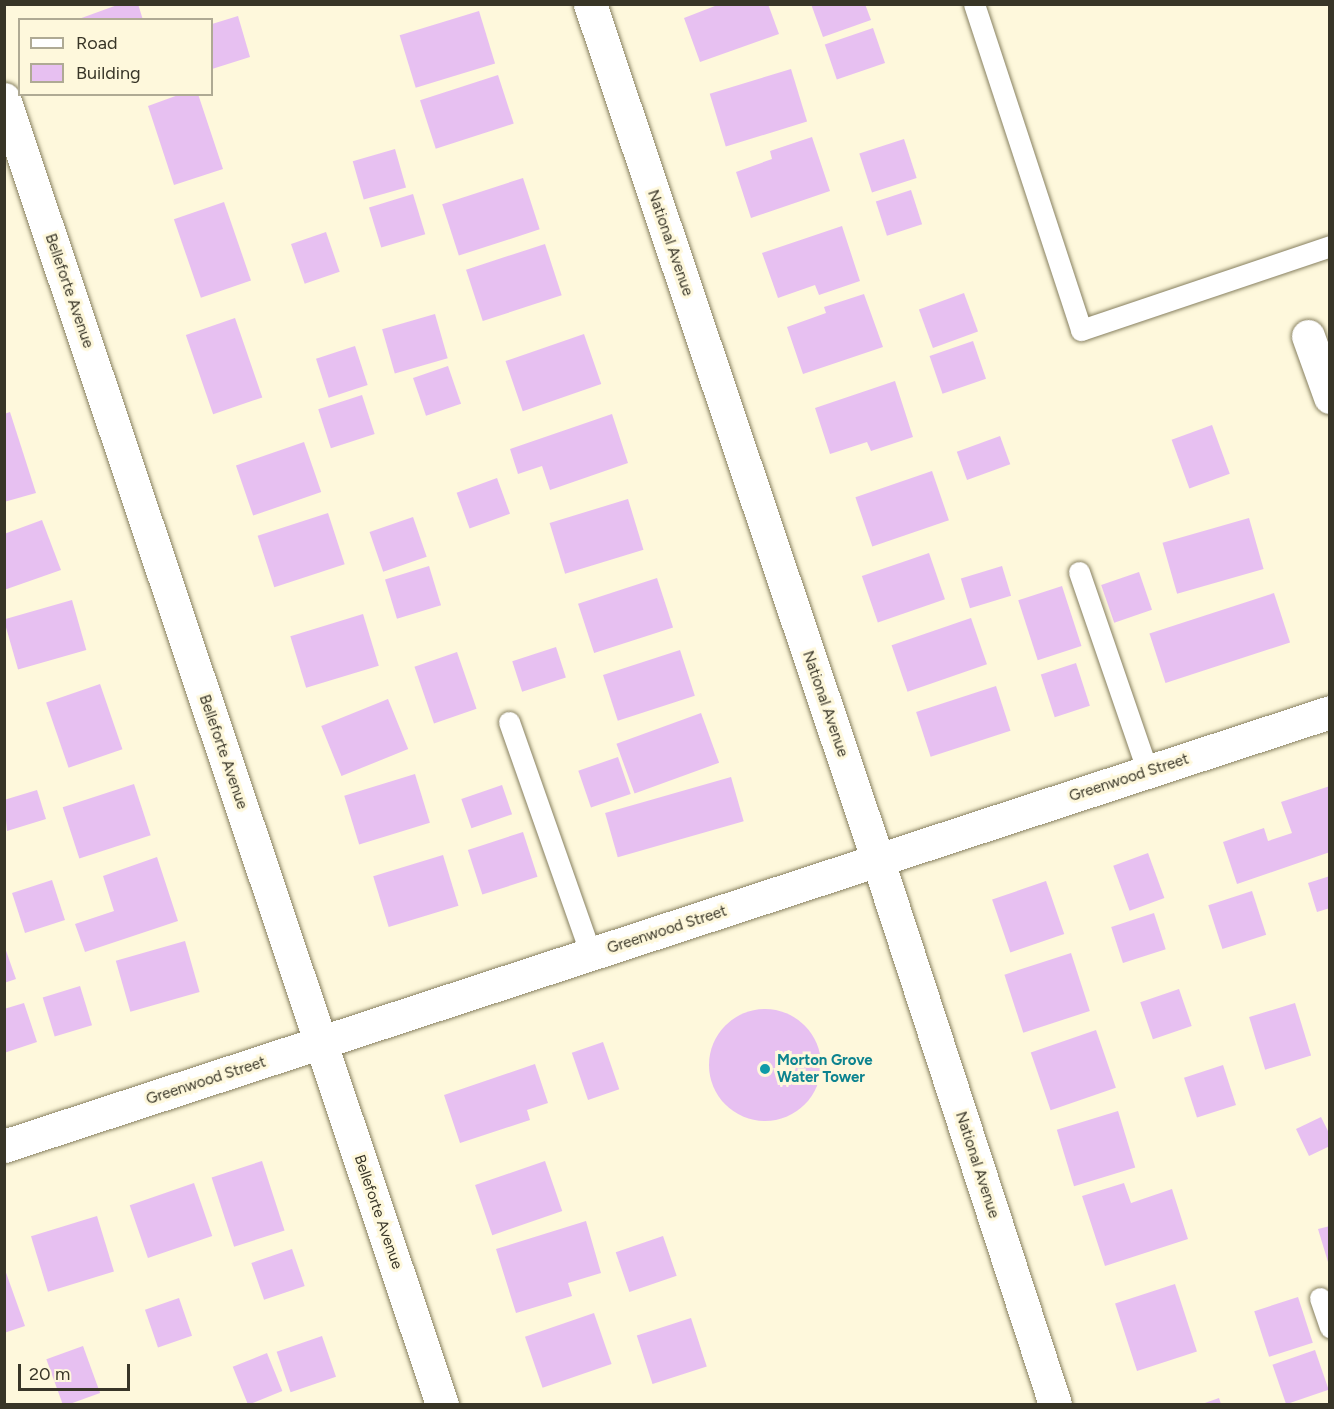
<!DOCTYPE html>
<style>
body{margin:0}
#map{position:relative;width:1334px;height:1409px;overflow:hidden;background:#fef8dc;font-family:Figtree,sans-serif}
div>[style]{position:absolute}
.building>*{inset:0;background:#e7c0f1;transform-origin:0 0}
.round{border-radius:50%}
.roads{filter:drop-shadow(0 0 2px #878060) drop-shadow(0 0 2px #878060)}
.lane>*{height:21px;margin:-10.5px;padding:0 10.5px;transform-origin:10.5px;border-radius:10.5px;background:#fff}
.street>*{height:33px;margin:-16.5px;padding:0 16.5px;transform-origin:16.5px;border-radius:16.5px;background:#fff}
.dots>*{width:16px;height:16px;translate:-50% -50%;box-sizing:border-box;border:3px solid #fef8dc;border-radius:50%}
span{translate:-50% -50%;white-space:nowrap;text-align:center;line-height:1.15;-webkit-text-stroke:6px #fef8dc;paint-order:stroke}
.street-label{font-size:15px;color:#383527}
.culture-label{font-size:15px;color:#0d838f;font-weight:700}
.left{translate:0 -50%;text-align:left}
.frame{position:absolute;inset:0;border:6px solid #383527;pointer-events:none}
.legend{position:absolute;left:18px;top:18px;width:195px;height:78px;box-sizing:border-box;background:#fef8dc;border:2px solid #afaa94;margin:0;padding:8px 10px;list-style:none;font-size:18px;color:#383527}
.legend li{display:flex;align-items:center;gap:12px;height:30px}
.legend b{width:30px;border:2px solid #afaa94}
.scale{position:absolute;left:18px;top:1364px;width:112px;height:27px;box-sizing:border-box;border:3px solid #383527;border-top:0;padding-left:8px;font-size:18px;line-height:21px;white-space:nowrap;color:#383527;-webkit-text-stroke:4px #fef8dc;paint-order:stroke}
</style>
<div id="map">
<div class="building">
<i style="clip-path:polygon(120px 4px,138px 4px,143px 20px,76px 20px)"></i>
<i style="clip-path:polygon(720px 4px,768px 4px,779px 34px,700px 62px,684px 18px)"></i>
<i style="clip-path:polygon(811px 4px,865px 4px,871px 20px,823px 37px)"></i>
<i style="left:479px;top:11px;width:55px;height:83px;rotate:73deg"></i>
<i style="clip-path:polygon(238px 16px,250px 57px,212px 69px,212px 24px)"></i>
<i style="left:873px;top:28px;width:37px;height:51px;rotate:71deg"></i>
<i style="left:791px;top:69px;width:55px;height:85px;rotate:73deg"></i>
<i style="left:498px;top:75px;width:51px;height:82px;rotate:72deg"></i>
<i style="clip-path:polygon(181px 94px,198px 94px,223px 169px,174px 185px,148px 106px)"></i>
<i style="clip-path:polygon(812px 137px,830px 191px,751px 218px,736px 172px,772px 159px,770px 151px)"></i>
<i style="left:904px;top:139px;width:41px;height:47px;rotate:72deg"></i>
<i style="left:395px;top:149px;width:40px;height:44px;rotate:74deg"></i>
<i style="left:523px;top:178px;width:54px;height:85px;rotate:72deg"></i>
<i style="left:911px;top:190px;width:36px;height:37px;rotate:72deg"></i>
<i style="left:413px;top:194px;width:42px;height:46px;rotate:73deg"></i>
<i style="left:224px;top:202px;width:83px;height:53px;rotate:71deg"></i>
<i style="clip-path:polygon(842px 226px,860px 281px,819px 295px,815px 285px,778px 298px,762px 253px)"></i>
<i style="left:326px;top:232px;width:42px;height:37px;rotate:71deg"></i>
<i style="left:545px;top:244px;width:54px;height:83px;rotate:72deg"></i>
<i style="left:964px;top:293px;width:41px;height:48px;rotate:70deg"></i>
<i style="clip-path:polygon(864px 294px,883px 347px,803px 374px,787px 327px,826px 313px,824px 307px)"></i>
<i style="left:435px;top:314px;width:46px;height:55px;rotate:74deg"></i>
<i style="left:235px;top:318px;width:84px;height:52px;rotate:71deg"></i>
<i style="left:584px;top:334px;width:53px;height:83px;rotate:71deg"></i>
<i style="left:973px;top:341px;width:40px;height:46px;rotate:71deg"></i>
<i style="left:355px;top:346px;width:41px;height:41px;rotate:72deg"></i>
<i style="left:448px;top:366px;width:40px;height:37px;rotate:71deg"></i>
<i style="clip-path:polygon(895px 381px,913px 437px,871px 451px,867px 442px,830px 454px,815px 408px)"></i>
<i style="left:362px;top:395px;width:41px;height:46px;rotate:72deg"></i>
<i style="clip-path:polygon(10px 412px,36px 493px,4px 502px,4px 414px)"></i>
<i style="clip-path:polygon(612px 414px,628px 463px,550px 490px,542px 466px,518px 474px,510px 449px)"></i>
<i style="left:1212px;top:425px;width:52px;height:43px;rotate:70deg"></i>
<i style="left:1000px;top:436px;width:30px;height:46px;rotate:70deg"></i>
<i style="left:304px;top:442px;width:53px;height:72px;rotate:71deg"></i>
<i style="left:932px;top:471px;width:52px;height:81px;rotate:71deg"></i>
<i style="left:497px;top:478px;width:38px;height:43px;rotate:70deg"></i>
<i style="left:628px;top:499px;width:53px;height:82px;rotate:73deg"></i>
<i style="left:328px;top:513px;width:54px;height:74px;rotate:72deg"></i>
<i style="left:413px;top:517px;width:42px;height:46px;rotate:71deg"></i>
<i style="left:1249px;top:518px;width:53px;height:90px;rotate:74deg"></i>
<i style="clip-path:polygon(42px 520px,61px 570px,4px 590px,4px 534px)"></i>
<i style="left:929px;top:553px;width:49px;height:71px;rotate:71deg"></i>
<i style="left:429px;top:566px;width:41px;height:46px;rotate:73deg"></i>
<i style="left:1002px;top:566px;width:31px;height:43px;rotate:73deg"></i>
<i style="left:1139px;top:572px;width:40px;height:40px;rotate:71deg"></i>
<i style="left:657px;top:578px;width:52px;height:83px;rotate:72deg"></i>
<i style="left:1062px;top:586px;width:63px;height:46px;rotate:72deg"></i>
<i style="left:1274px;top:593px;width:52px;height:131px;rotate:72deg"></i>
<i style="left:72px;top:600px;width:52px;height:71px;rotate:74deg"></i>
<i style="left:363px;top:614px;width:54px;height:76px;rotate:73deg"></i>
<i style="left:971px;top:618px;width:49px;height:84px;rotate:71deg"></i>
<i style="left:556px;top:647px;width:32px;height:46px;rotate:72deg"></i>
<i style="left:680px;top:650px;width:48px;height:81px;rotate:72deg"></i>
<i style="left:457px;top:652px;width:60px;height:45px;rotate:71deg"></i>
<i style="left:1076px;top:663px;width:45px;height:37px;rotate:72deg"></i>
<i style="left:100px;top:684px;width:69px;height:57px;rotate:71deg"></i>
<i style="left:996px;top:686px;width:47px;height:84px;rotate:72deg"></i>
<i style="left:388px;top:699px;width:54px;height:72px;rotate:68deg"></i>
<i style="left:701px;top:713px;width:53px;height:90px;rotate:70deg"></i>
<i style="left:618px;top:757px;width:39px;height:42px;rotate:71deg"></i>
<i style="left:415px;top:774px;width:51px;height:74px;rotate:73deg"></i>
<i style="left:731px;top:777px;width:46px;height:131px;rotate:74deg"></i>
<i style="left:134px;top:784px;width:54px;height:75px;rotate:72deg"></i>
<i style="left:502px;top:785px;width:31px;height:43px;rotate:71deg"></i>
<i style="clip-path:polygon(1330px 786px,1330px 852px,1237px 884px,1223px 842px,1264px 828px,1268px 841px,1292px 833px,1281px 802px)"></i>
<i style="clip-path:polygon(37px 790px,46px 819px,7px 831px,4px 800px)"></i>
<i style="left:523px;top:832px;width:47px;height:58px;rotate:72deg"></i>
<i style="left:1148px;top:853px;width:48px;height:37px;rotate:70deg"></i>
<i style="left:443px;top:855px;width:53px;height:73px;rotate:73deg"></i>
<i style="clip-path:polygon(157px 857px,178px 921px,85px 952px,75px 924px,114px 911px,103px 876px)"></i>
<i style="clip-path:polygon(1330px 876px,1330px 908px,1317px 912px,1308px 883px)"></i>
<i style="left:52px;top:880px;width:42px;height:42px;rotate:72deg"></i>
<i style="left:1046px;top:881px;width:56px;height:57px;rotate:71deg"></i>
<i style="left:1252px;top:891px;width:46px;height:46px;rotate:72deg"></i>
<i style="left:1154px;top:913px;width:38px;height:45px;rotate:72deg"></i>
<i style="left:185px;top:941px;width:53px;height:72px;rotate:74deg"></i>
<i style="clip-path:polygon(4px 945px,16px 979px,4px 983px)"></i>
<i style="left:1071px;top:953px;width:61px;height:70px;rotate:72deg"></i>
<i style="left:80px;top:986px;width:41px;height:39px;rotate:73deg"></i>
<i style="left:1179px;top:989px;width:39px;height:41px;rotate:71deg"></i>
<i style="clip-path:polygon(24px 1003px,37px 1042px,4px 1053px,4px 1009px)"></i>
<i style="left:1295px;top:1003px;width:55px;height:48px;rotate:73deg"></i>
<i class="round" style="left:709px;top:1009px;width:112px;height:112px"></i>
<i style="left:1096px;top:1030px;width:61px;height:69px;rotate:71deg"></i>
<i style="left:603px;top:1042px;width:50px;height:33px;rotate:71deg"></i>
<i style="clip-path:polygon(535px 1064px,548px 1103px,527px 1110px,530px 1120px,460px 1143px,444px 1095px)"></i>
<i style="left:1223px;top:1065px;width:42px;height:41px;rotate:72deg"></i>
<i style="left:1118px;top:1111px;width:59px;height:64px;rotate:73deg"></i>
<i style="clip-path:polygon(1321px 1117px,1330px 1135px,1330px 1146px,1309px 1156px,1296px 1129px)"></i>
<i style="left:262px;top:1161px;width:73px;height:53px;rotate:72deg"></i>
<i style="left:545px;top:1161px;width:53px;height:74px;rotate:71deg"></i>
<i style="left:194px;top:1183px;width:56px;height:68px;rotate:71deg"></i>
<i style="clip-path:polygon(1124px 1183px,1131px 1203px,1172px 1189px,1188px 1239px,1105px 1266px,1082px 1196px)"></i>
<i style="left:97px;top:1216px;width:58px;height:69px;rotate:73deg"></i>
<i style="clip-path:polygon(586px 1221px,601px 1273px,568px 1283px,572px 1296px,516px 1313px,496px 1249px)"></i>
<i style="clip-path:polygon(1330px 1226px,1330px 1262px,1328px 1262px,1318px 1229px)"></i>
<i style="left:663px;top:1236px;width:42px;height:50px;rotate:71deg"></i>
<i style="left:292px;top:1249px;width:39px;height:43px;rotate:71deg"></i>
<i style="clip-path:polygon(4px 1267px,25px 1326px,4px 1333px)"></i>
<i style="left:1175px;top:1284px;width:71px;height:63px;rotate:72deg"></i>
<i style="left:1298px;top:1297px;width:48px;height:46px;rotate:72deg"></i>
<i style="left:179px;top:1298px;width:40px;height:36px;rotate:71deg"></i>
<i style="left:594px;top:1313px;width:54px;height:73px;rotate:71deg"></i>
<i style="left:691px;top:1318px;width:51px;height:57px;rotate:72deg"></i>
<i style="left:322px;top:1336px;width:43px;height:48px;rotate:71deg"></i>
<i style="left:83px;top:1346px;width:50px;height:39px;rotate:70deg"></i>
<i style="left:1315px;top:1350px;width:42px;height:45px;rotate:71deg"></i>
<i style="left:267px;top:1353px;width:41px;height:37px;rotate:68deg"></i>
<i style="clip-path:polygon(1219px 1398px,1221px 1404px,1202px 1404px)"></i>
</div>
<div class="roads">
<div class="lane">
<i style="left:974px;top:4px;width:343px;rotate:71.8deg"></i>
<i style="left:1081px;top:330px;width:263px;rotate:-18.6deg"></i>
<i style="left:1079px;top:572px;width:212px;rotate:71deg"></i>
<i style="left:509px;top:722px;width:247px;rotate:70.6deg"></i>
<i style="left:1320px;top:1298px;width:31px;rotate:71deg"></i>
</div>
<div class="street">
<i style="left:590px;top:4px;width:904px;rotate:71.42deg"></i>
<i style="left:878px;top:861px;width:571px;rotate:71.95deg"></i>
<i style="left:4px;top:99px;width:1377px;rotate:71.45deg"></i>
<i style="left:1308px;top:336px;width:65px;rotate:70.2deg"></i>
<i style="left:4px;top:1146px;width:1395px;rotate:-18.12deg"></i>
</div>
</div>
<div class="dots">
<i style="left:765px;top:1069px;background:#0f9aa8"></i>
</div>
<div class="street-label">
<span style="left:670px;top:243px;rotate:71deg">National Avenue</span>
<span style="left:69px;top:291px;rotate:71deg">Belleforte Avenue</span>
<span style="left:825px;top:704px;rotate:71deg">National Avenue</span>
<span style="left:223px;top:752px;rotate:71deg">Belleforte Avenue</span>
<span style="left:1129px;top:778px;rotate:-18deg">Greenwood Street</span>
<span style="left:667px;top:930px;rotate:-18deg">Greenwood Street</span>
<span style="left:206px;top:1081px;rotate:-18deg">Greenwood Street</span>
<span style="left:977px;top:1165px;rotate:72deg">National Avenue</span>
<span style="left:378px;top:1212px;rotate:71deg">Belleforte Avenue</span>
</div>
<div class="culture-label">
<span class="left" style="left:777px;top:1069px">Morton Grove<br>Water Tower</span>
</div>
<div class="frame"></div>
<ul class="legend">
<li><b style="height:8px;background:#fff"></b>Road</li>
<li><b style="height:16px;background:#e7c0f1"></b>Building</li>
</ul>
<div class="scale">20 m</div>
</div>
